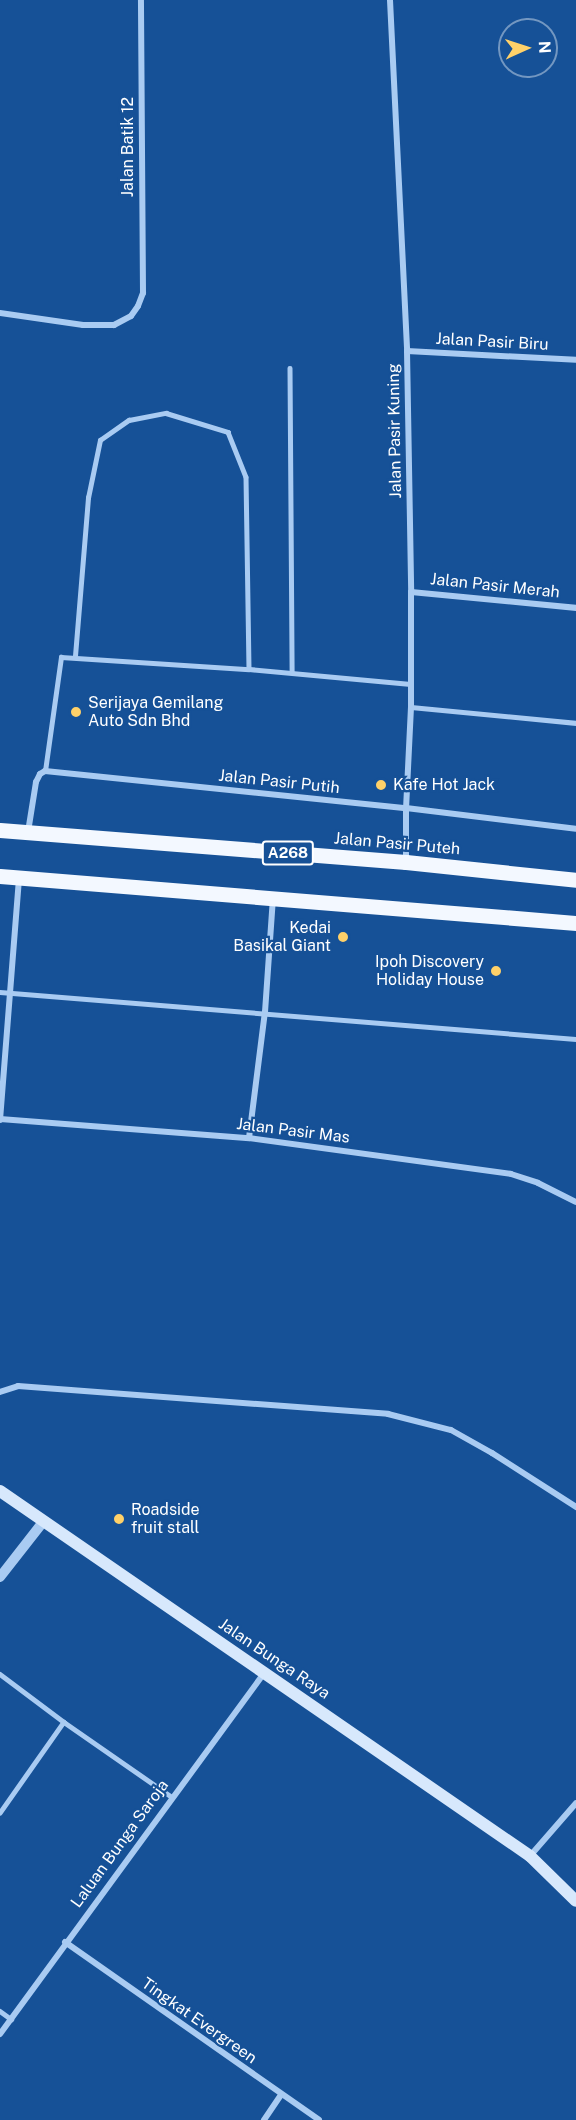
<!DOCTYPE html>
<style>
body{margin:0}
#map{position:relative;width:576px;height:2120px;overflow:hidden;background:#165197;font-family:"Public Sans",sans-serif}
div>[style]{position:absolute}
.service>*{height:4.5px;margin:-2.25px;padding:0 2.25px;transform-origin:2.25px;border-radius:2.25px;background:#a9cbf2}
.minor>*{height:6px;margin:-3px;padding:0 3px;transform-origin:3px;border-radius:3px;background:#a9cbf2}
.tertiary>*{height:10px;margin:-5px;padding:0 5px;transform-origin:5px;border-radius:5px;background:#a9cbf2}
.secondary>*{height:12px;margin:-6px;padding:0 6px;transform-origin:6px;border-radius:6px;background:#d7e8fc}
.primary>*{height:15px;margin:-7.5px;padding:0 7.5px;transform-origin:7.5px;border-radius:7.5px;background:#f3f8ff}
.dots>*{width:16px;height:16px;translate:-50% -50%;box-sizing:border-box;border:3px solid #165197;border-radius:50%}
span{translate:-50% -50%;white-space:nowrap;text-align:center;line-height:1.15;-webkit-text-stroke:4.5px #165197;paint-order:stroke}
.shield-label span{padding:2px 4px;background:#165197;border:2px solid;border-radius:4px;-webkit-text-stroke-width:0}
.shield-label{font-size:15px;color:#fff;font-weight:700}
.street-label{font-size:16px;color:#fff}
.poi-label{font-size:16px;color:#fff}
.left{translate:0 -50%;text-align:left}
.right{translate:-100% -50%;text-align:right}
.north{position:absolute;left:498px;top:18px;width:60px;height:60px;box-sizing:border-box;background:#165197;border:2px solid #7397c1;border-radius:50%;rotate:87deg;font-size:16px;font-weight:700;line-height:24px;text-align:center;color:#fff}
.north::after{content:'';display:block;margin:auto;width:21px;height:27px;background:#ffd169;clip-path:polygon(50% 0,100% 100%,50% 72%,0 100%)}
</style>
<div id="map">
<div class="service">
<i style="left:290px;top:368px;width:304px;rotate:89.6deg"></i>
<i style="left:75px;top:656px;width:159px;rotate:-85.3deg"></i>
<i style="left:88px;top:498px;width:59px;rotate:-78.3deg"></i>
<i style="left:100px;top:440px;width:35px;rotate:-35deg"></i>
<i style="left:129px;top:420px;width:38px;rotate:-11deg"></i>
<i style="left:166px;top:413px;width:65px;rotate:17deg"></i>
<i style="left:228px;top:432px;width:48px;rotate:68.2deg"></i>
<i style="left:246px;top:477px;width:192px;rotate:89.1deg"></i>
<i style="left:411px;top:707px;width:166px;rotate:5.5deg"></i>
<i style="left:45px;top:771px;width:115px;rotate:-82deg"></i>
<i style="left:61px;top:657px;width:188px;rotate:3.7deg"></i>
<i style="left:249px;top:669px;width:162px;rotate:5.3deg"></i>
<i style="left:0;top:992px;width:578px;rotate:4.66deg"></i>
<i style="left:0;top:1674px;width:80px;rotate:36.9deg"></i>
<i style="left:64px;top:1722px;width:111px;rotate:125.1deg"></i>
<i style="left:64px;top:1722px;width:131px;rotate:34.8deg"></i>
<i style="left:0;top:2011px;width:14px;rotate:36deg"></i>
</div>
<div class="minor">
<i style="left:390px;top:0;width:351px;rotate:87.2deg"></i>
<i style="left:407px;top:351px;width:241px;rotate:89deg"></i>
<i style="left:411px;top:592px;width:115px;rotate:90deg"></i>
<i style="left:411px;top:707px;width:101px;rotate:92.8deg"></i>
<i style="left:406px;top:808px;width:53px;rotate:90deg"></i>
<i style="left:0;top:313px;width:84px;rotate:8.2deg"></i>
<i style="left:83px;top:325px;width:31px"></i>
<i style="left:114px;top:325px;width:19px;rotate:-28deg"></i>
<i style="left:131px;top:316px;width:12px;rotate:-55deg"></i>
<i style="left:138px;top:306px;width:14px;rotate:-69deg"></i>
<i style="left:143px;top:293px;width:293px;rotate:-90.4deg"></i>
<i style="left:407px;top:351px;width:169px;rotate:3deg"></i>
<i style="left:411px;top:592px;width:166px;rotate:5.5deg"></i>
<i style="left:28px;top:832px;width:51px;rotate:-80.9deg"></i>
<i style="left:36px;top:782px;width:9px;rotate:-63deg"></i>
<i style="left:40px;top:774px;width:6px;rotate:-31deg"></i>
<i style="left:45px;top:771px;width:363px;rotate:5.9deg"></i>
<i style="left:406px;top:808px;width:171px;rotate:7deg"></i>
<i style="left:0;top:1119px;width:250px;rotate:4.4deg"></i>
<i style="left:249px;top:1138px;width:264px;rotate:7.8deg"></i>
<i style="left:511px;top:1174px;width:28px;rotate:18deg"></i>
<i style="left:538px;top:1183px;width:42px;rotate:26.6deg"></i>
<i style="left:0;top:1120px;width:242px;rotate:-85.5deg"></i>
<i style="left:249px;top:1138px;width:127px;rotate:-82.8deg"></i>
<i style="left:265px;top:1012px;width:114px;rotate:-86deg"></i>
<i style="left:0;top:1392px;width:19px;rotate:-18deg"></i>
<i style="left:18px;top:1386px;width:371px;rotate:4.3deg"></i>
<i style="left:388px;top:1414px;width:65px;rotate:14.3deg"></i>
<i style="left:451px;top:1430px;width:47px;rotate:29.3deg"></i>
<i style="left:492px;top:1453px;width:100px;rotate:32.7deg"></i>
<i style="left:530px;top:1856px;width:70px;rotate:-49deg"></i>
<i style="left:65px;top:1942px;width:310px;rotate:35deg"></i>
<i style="left:0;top:2034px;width:447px;rotate:-53.8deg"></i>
<i style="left:264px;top:2120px;width:29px;rotate:-56deg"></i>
</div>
<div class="tertiary">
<i style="left:0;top:1577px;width:70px;rotate:-52deg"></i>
</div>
<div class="secondary">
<i style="left:0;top:1491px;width:644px;rotate:34.55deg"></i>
<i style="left:530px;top:1856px;width:64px;rotate:44.4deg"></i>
</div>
<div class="primary">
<i style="left:0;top:830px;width:407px;rotate:4.5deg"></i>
<i style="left:406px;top:862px;width:171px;rotate:6deg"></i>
<i style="left:0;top:876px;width:578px;rotate:4.66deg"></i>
</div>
<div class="dots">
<i style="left:76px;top:712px;background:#ffd169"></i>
<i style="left:381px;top:785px;background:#ffd169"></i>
<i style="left:343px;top:937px;background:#ffd169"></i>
<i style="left:496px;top:971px;background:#ffd169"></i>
<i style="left:119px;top:1519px;background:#ffd169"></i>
</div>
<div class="shield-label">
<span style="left:288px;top:853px">A268</span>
</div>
<div class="street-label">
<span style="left:128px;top:147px;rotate:-90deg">Jalan Batik 12</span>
<span style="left:492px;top:342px;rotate:3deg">Jalan Pasir Biru</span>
<span style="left:395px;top:431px;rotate:-91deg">Jalan Pasir Kuning</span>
<span style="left:495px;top:586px;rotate:6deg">Jalan Pasir Merah</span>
<span style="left:279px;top:782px;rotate:6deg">Jalan Pasir Putih</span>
<span style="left:397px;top:844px;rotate:5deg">Jalan Pasir Puteh</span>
<span style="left:293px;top:1131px;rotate:7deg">Jalan Pasir Mas</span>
<span style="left:274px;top:1659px;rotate:34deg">Jalan Bunga Raya</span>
<span style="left:120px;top:1844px;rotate:-54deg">Laluan Bunga Saroja</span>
<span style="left:199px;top:2021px;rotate:35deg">Tingkat Evergreen</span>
</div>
<div class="poi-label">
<span class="left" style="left:88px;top:712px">Serijaya Gemilang<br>Auto Sdn Bhd</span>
<span class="left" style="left:393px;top:785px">Kafe Hot Jack</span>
<span class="right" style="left:331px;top:937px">Kedai<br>Basikal Giant</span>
<span class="right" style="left:484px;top:971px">Ipoh Discovery<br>Holiday House</span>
<span class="left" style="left:131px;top:1519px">Roadside<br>fruit stall</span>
</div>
<div class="north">N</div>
</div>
